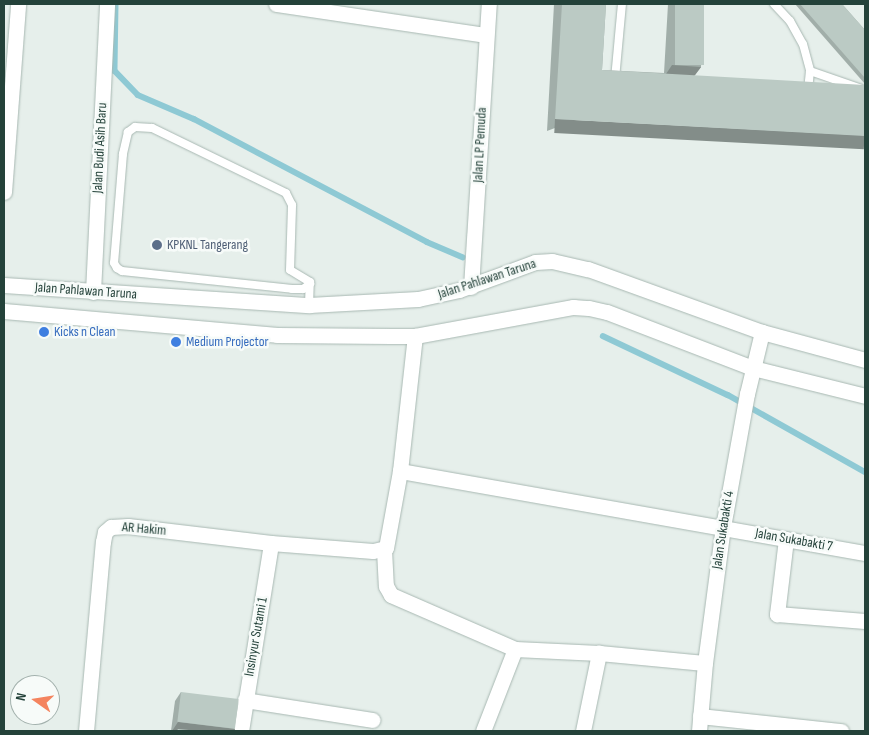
<!DOCTYPE html>
<style>
body{margin:0}
#map{position:relative;width:869px;height:735px;overflow:hidden;background:#e6efeb;font-family:"Sofia Sans Condensed",sans-serif}
div>[style]{position:absolute}
.stream>*{height:5.5px;margin:-2.75px;padding:0 2.75px;transform-origin:2.75px;border-radius:2.75px;background:#8ec9d4}
.roads{filter:drop-shadow(0 0 1px #a8b8b2) drop-shadow(0 0 1px #a8b8b2)}
.lane>*{height:8px;margin:-4px;padding:0 4px;transform-origin:4px;border-radius:4px;background:#fff}
.street>*{height:15px;margin:-7.5px;padding:0 7.5px;transform-origin:7.5px;border-radius:7.5px;background:#fff}
.secondary>*{height:15px;margin:-7.5px;padding:0 7.5px;transform-origin:7.5px;border-radius:7.5px;background:#fff}
.wall>*{inset:0;background:#a1aea9}
.shaded-wall>*{inset:0;background:#838d89;transform-origin:0 0}
.building>*{inset:0;background:#bbcac4;transform-origin:0 0}
.dots>*{width:14px;height:14px;translate:-50% -50%;box-sizing:border-box;border:2px solid #f7fbf9;border-radius:50%}
span{translate:-50% -50%;white-space:nowrap;text-align:center;line-height:1.15;-webkit-text-stroke:5px #f7fbf9;paint-order:stroke}
.street-label{font-size:14px;color:#24423a}
.service-label{font-size:14px;color:#4e5e75}
.left{translate:0 -50%;text-align:left}
.shop-label{font-size:14px;color:#366cbe}
.frame{position:absolute;inset:0;border:5px solid #24423a;pointer-events:none}
.north{position:absolute;left:10px;top:675px;width:50px;height:50px;box-sizing:border-box;background:#f7fbf9;border:1px solid #a3b1ad;border-radius:50%;rotate:283deg;font-size:14px;font-weight:700;line-height:20px;text-align:center;color:#24423a}
.north::after{content:'';display:block;margin:auto;width:18px;height:22px;background:#f4845f;clip-path:polygon(50% 0,100% 100%,50% 72%,0 100%)}
</style>
<div id="map">
<div class="stream">
<i style="left:116px;top:4px;width:67px;rotate:90.9deg"></i>
<i style="left:115px;top:71px;width:33px;rotate:46deg"></i>
<i style="left:138px;top:95px;width:61px;rotate:23.2deg"></i>
<i style="left:194px;top:119px;width:263px;rotate:27.8deg"></i>
<i style="left:427px;top:242px;width:39px;rotate:23deg"></i>
<i style="left:603px;top:336px;width:138px;rotate:25.3deg"></i>
<i style="left:728px;top:395px;width:157px;rotate:29.3deg"></i>
</div>
<div class="roads">
<div class="lane">
<i style="left:774px;top:4px;width:23px;rotate:47deg"></i>
<i style="left:790px;top:21px;width:26px;rotate:61deg"></i>
<i style="left:803px;top:44px;width:28px;rotate:75deg"></i>
<i style="left:810px;top:71px;width:20px;rotate:96deg"></i>
<i style="left:810px;top:71px;width:58px;rotate:19.1deg"></i>
<i style="left:615px;top:79px;width:75px;rotate:-84.7deg"></i>
<i style="left:309px;top:305px;width:23px;rotate:-88deg"></i>
<i style="left:310px;top:282px;width:23px;rotate:-149deg"></i>
<i style="left:290px;top:270px;width:65px;rotate:-88.2deg"></i>
<i style="left:292px;top:205px;width:13px;rotate:-117deg"></i>
<i style="left:286px;top:193px;width:149px;rotate:-154.1deg"></i>
<i style="left:152px;top:128px;width:17px;rotate:-177deg"></i>
<i style="left:135px;top:127px;width:9px;rotate:144deg"></i>
<i style="left:128px;top:132px;width:23px;rotate:103deg"></i>
<i style="left:123px;top:154px;width:109px;rotate:94.7deg"></i>
<i style="left:114px;top:263px;width:6px;rotate:59deg"></i>
<i style="left:117px;top:268px;width:6px;rotate:31deg"></i>
<i style="left:122px;top:271px;width:171px;rotate:6deg"></i>
<i style="left:292px;top:289px;width:11px"></i>
<i style="left:303px;top:289px;width:9px;rotate:-36deg"></i>
</div>
<div class="street">
<i style="left:276px;top:4px;width:212px;rotate:8.4deg"></i>
<i style="left:4px;top:192px;width:189px;rotate:-85.7deg"></i>
<i style="left:93px;top:292px;width:288px;rotate:-87.2deg"></i>
<i style="left:400px;top:471px;width:472px;rotate:10deg"></i>
<i style="left:786px;top:539px;width:76px;rotate:96.8deg"></i>
<i style="left:777px;top:614px;width:88px;rotate:4.5deg"></i>
<i style="left:384px;top:550px;width:36px;rotate:87deg"></i>
<i style="left:386px;top:586px;width:10px;rotate:61deg"></i>
<i style="left:391px;top:595px;width:135px;rotate:23.5deg"></i>
<i style="left:515px;top:649px;width:84px;rotate:2.7deg"></i>
<i style="left:599px;top:653px;width:106px;rotate:5.4deg"></i>
<i style="left:245px;top:700px;width:129px;rotate:8.9deg"></i>
<i style="left:700px;top:716px;width:142px;rotate:6.1deg"></i>
<i style="left:241px;top:731px;width:190px;rotate:-80.9deg"></i>
<i style="left:483px;top:731px;width:88px;rotate:-68.7deg"></i>
<i style="left:583px;top:731px;width:80px;rotate:-78.4deg"></i>
<i style="left:699px;top:731px;width:68px;rotate:-85deg"></i>
<i style="left:705px;top:663px;width:137px;rotate:-82.5deg"></i>
<i style="left:723px;top:527px;width:135px;rotate:-79.8deg"></i>
<i style="left:747px;top:394px;width:64px;rotate:-76.4deg"></i>
</div>
<div class="secondary">
<i style="left:4px;top:285px;width:306px;rotate:3.8deg"></i>
<i style="left:309px;top:305px;width:109px;rotate:-3.2deg"></i>
<i style="left:418px;top:299px;width:42px;rotate:-12.4deg"></i>
<i style="left:459px;top:290px;width:81px;rotate:-20.2deg"></i>
<i style="left:535px;top:262px;width:17px;rotate:-3deg"></i>
<i style="left:552px;top:261px;width:37px;rotate:13deg"></i>
<i style="left:588px;top:269px;width:185px;rotate:19.9deg"></i>
<i style="left:762px;top:332px;width:107px;rotate:15.2deg"></i>
<i style="left:471px;top:287px;width:284px;rotate:-86.4deg"></i>
<i style="left:4px;top:311px;width:274px;rotate:5deg"></i>
<i style="left:277px;top:335px;width:114px;rotate:0.5deg"></i>
<i style="left:391px;top:336px;width:24px"></i>
<i style="left:415px;top:336px;width:161px;rotate:-10.4deg"></i>
<i style="left:573px;top:307px;width:16px;rotate:4deg"></i>
<i style="left:589px;top:308px;width:18px;rotate:13deg"></i>
<i style="left:607px;top:312px;width:156px;rotate:21deg"></i>
<i style="left:753px;top:368px;width:115px;rotate:14deg"></i>
<i style="left:86px;top:731px;width:190px;rotate:-84.9deg"></i>
<i style="left:103px;top:542px;width:10px;rotate:-79deg"></i>
<i style="left:105px;top:532px;width:8px;rotate:-40deg"></i>
<i style="left:111px;top:527px;width:17px;rotate:-3deg"></i>
<i style="left:128px;top:526px;width:144px;rotate:6.8deg"></i>
<i style="left:271px;top:543px;width:102px;rotate:4.5deg"></i>
<i style="left:373px;top:551px;width:13px;rotate:-13deg"></i>
<i style="left:386px;top:548px;width:78px;rotate:-79.7deg"></i>
<i style="left:400px;top:471px;width:136px;rotate:-83.7deg"></i>
</div>
</div>
<div class="wall">
<i style="clip-path:polygon(554px 4px,606px 4px,602px 70px,664px 73px,668px 4px,704px 4px,701px 67px,695px 75px,547px 131px)"></i>
<i style="clip-path:polygon(795px 4px,842px 4px,865px 30px,865px 84px)"></i>
<i style="clip-path:polygon(181px 692px,235px 729px,234px 731px,171px 731px,175px 701px)"></i>
</div>
<div class="shaded-wall">
<i style="clip-path:polygon(672px 65px,701px 67px,692px 79px,664px 77px)"></i>
<i style="left:555px;top:119px;width:310px;height:14px;rotate:3deg"></i>
<i style="clip-path:polygon(178px 722px,235px 729px,234px 731px,177px 731px,178px 729px,176px 731px,172px 731px)"></i>
</div>
<div class="building">
<i style="clip-path:polygon(562px 4px,606px 4px,602px 70px,865px 85px,865px 136px,555px 119px)"></i>
<i style="left:675px;top:4px;width:29px;height:61px"></i>
<i style="clip-path:polygon(800px 4px,842px 4px,865px 30px,865px 78px)"></i>
<i style="left:181px;top:692px;width:58px;height:30px;rotate:7deg"></i>
<i style="clip-path:polygon(178px 729px,200px 731px,177px 731px)"></i>
</div>
<div class="dots">
<i style="left:157px;top:245px;background:#5c6f8a"></i>
<i style="left:44px;top:332px;background:#3f7fe0"></i>
<i style="left:176px;top:342px;background:#3f7fe0"></i>
</div>
<div class="street-label">
<span style="left:480px;top:145px;rotate:-87deg">Jalan LP Pemuda</span>
<span style="left:100px;top:148px;rotate:-87deg">Jalan Budi Asih Baru</span>
<span style="left:487px;top:279px;rotate:-18deg">Jalan Pahlawan Taruna</span>
<span style="left:86px;top:291px;rotate:4deg">Jalan Pahlawan Taruna</span>
<span style="left:144px;top:529px;rotate:5deg">AR Hakim</span>
<span style="left:723px;top:530px;rotate:-81deg">Jalan Sukabakti 4</span>
<span style="left:794px;top:540px;rotate:10deg">Jalan Sukabakti 7</span>
<span style="left:256px;top:637px;rotate:-80deg">Insinyur Sutami 1</span>
</div>
<div class="service-label">
<span class="left" style="left:167px;top:245px">KPKNL Tangerang</span>
</div>
<div class="shop-label">
<span class="left" style="left:54px;top:332px">Kicks n Clean</span>
<span class="left" style="left:186px;top:342px">Medium Projector</span>
</div>
<div class="frame"></div>
<div class="north">N</div>
</div>
